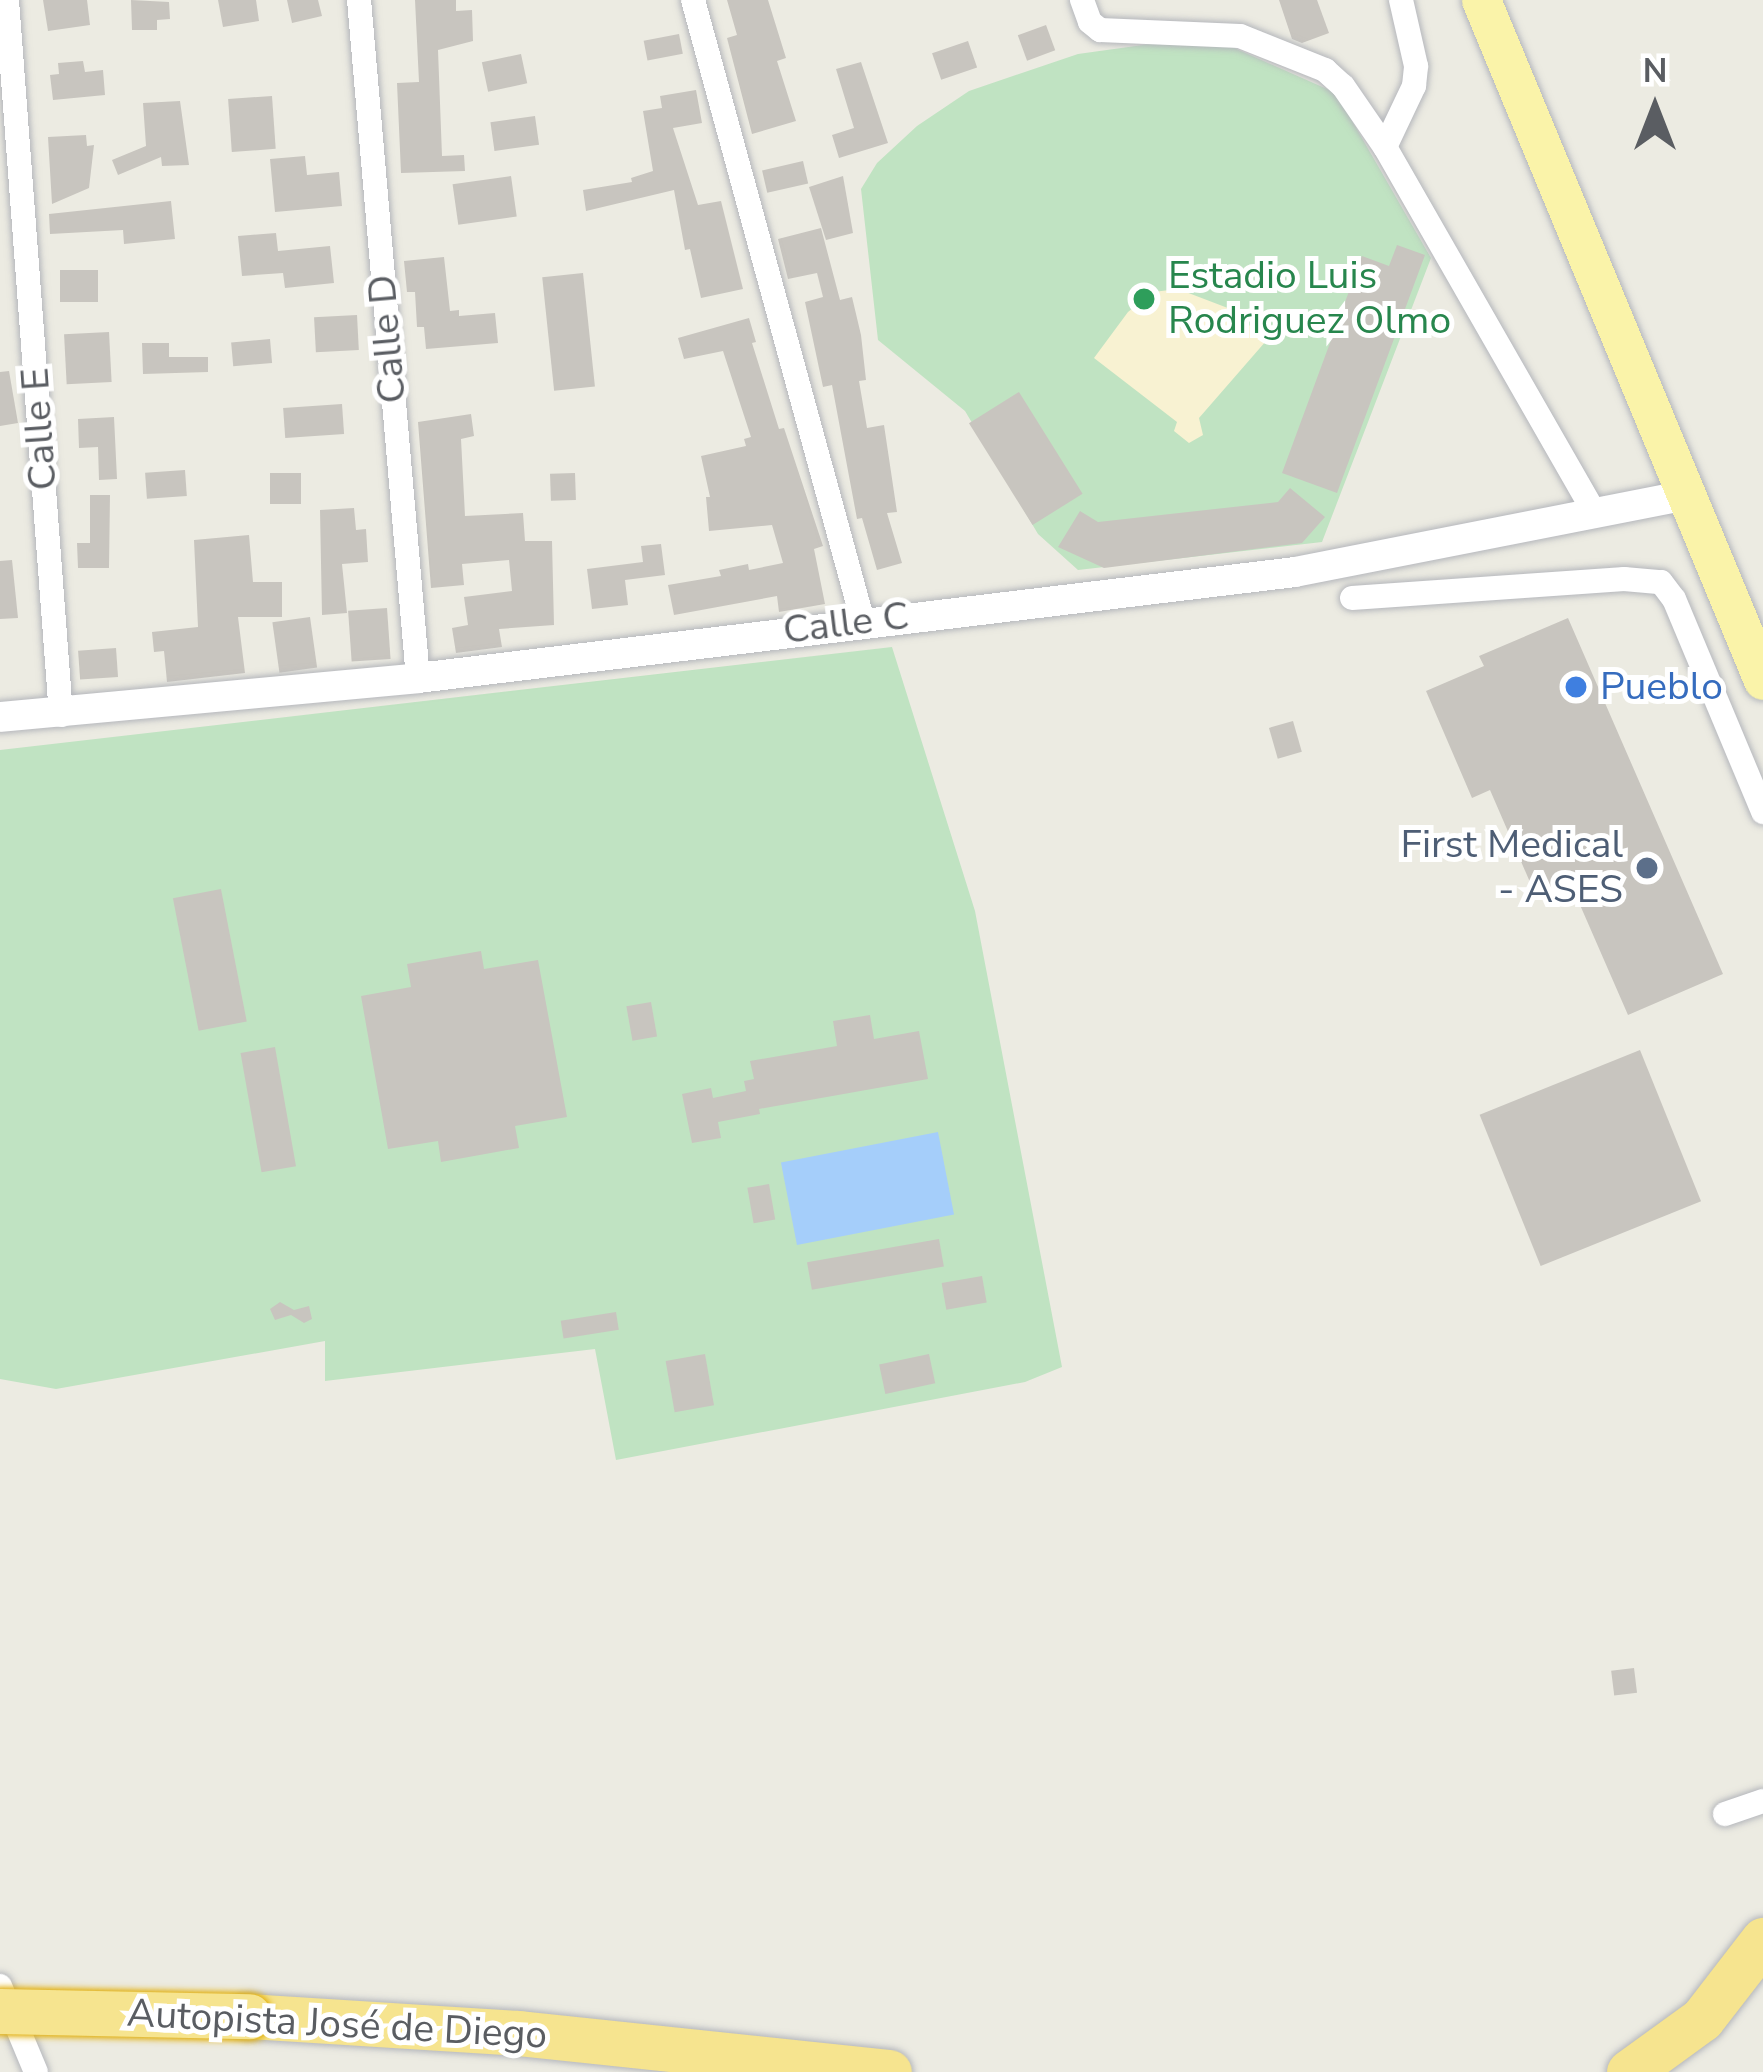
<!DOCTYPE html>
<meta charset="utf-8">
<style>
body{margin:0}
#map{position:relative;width:1763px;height:2072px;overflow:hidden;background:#ecebe2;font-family:"Nunito Sans",sans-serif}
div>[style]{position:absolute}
.green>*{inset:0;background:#c0e3c2}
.sand>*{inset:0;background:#f8f2d2}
.water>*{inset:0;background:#a5cefa;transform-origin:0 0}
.building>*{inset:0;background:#c8c5bf;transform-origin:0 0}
.roads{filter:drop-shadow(0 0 3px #b5b7bc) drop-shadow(0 0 3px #b5b7bc)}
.minor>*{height:24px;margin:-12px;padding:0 12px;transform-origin:12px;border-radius:12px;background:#fff}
.tertiary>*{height:30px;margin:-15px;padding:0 15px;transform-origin:15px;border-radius:15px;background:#fff}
.primary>*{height:39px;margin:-19.5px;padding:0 19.5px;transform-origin:19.5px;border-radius:19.5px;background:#faf3a9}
.motorway>*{height:45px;margin:-22.5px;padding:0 22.5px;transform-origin:22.5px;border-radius:22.5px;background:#f6e48f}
.bridges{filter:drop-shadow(0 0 3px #e1af0d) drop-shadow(0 0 3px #e1af0d)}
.motorway-bridge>*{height:45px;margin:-22.5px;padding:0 22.5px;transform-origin:22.5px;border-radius:22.5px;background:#f6e48f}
.dots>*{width:33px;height:33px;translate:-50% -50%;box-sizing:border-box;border:6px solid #fff;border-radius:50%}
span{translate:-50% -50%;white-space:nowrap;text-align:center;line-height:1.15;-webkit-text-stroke:10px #fff;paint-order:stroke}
.leisure-label{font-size:39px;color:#27864d}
.left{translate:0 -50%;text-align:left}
.street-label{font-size:39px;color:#5a5d62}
.shop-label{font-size:39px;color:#366cbe}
.service-label{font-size:39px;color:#4e5e75}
.right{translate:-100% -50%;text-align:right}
.north{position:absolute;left:1595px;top:48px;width:120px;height:120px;-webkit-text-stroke:9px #fff;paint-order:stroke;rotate:0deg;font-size:33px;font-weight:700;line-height:48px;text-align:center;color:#5a5d62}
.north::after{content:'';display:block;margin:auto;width:42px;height:54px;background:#5a5d62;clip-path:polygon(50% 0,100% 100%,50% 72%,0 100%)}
</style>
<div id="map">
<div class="green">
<i style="clip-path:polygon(1223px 43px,1336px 93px,1431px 258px,1322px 542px,1078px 570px,1038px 534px,965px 411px,878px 340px,861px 189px,877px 163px,917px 126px,969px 91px,1078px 54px,1150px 44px)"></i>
<i style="clip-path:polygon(892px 647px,975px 911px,1062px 1367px,1025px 1382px,616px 1460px,595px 1349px,325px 1381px,325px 1341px,56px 1389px,0 1379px,0 750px)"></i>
</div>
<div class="sand">
<i style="clip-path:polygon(1178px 289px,1233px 310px,1266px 341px,1199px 418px,1203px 435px,1189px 443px,1174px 431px,1177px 422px,1094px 358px,1128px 312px,1153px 292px)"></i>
</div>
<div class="water">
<i style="left:938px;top:1132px;width:84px;height:160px;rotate:79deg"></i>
</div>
<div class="building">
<i style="clip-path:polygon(43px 0,87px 0,90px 25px,48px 31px)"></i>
<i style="clip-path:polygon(131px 0,169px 2px,170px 19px,157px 20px,157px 30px,132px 30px)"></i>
<i style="clip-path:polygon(218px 0,256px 0,259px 21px,223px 27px)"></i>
<i style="clip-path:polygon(287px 0,318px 0,322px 16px,292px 23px)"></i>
<i style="clip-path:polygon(415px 0,456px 0,456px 11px,472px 10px,473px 41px,438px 50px,442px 156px,464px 155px,465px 171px,401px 173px,397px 83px,419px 82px)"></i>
<i style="clip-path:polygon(727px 0,768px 0,786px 58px,777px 61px,796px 121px,752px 134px,727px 38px,737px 35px)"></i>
<i style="clip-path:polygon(1279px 0,1317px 0,1329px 33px,1302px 43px,1292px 39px)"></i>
<i style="left:1046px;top:25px;width:27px;height:30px;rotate:70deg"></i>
<i style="left:679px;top:34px;width:20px;height:36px;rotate:79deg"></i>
<i style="left:968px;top:41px;width:28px;height:38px;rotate:71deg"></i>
<i style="left:521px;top:54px;width:30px;height:40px;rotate:78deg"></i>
<i style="clip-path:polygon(83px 61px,85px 72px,103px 70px,105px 95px,53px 100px,50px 75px,59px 74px,58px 63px)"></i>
<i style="clip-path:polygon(861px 62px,888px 143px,839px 158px,832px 135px,854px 128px,836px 69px)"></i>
<i style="clip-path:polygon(696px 90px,702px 123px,673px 128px,698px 205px,721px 201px,743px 289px,701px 298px,690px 249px,685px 250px,674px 190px,586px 211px,583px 190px,632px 182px,631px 178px,653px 171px,643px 111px,662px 108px,660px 96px)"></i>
<i style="left:272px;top:96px;width:53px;height:44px;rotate:86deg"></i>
<i style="clip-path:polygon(180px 101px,189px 165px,162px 166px,161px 157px,118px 175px,112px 160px,146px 146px,143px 103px)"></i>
<i style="left:535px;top:116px;width:29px;height:45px;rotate:82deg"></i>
<i style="clip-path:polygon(86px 135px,87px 146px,94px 145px,89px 188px,52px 204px,48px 137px)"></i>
<i style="clip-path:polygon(305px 156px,307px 175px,339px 172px,342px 206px,275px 212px,270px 159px)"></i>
<i style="left:803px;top:161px;width:23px;height:42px;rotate:77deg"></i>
<i style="left:511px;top:176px;width:41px;height:59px;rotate:82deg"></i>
<i style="clip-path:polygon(843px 176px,853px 233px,826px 240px,809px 187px)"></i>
<i style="clip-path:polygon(171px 201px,175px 239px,124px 244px,123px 230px,50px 234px,49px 214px)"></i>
<i style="clip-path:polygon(821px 228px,840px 300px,852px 297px,861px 335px,866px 380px,859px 381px,867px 428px,884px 425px,897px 512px,887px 513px,902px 563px,877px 570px,862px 518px,857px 519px,832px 385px,823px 387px,805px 302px,823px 297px,817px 273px,788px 279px,778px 239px)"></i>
<i style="clip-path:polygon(276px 233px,278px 251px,330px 246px,334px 283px,285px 288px,283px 273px,242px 276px,238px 236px)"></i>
<i style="clip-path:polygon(1397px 245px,1425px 255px,1337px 493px,1282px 473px,1362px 256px,1389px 266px)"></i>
<i style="clip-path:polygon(444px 257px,450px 311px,459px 310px,459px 316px,495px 313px,498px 343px,426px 349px,424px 327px,417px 327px,415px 292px,407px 292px,404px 261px)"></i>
<i style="left:98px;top:270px;width:32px;height:38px;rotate:90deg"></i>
<i style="left:583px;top:273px;width:114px;height:41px;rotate:84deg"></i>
<i style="left:357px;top:315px;width:35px;height:43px;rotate:87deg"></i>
<i style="clip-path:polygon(749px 318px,756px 342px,752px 343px,779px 429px,784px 428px,823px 546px,814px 549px,825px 604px,779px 612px,777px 596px,674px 615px,668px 585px,721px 576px,719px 570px,748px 564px,749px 570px,783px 563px,772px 525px,709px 531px,706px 497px,710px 497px,701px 456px,746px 446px,744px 439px,751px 437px,723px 351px,684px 359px,678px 338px)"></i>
<i style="left:109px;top:332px;width:50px;height:45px;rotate:87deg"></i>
<i style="left:270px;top:339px;width:24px;height:39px;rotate:85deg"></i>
<i style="clip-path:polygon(142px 343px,169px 343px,169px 357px,208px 357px,208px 372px,143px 374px)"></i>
<i style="clip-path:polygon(9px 371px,18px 423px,0 426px,0 372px)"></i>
<i style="left:1019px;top:392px;width:120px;height:59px;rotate:58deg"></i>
<i style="left:342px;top:404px;width:30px;height:59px;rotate:86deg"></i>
<i style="clip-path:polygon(471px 414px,474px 436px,461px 439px,465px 516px,523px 513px,525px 541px,552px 541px,554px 625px,499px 629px,502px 647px,456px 653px,452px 628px,468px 625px,464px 597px,512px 591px,509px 560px,462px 564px,464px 585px,431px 588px,418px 422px)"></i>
<i style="clip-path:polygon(114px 417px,117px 479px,99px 480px,98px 447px,79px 448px,78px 419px)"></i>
<i style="left:185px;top:470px;width:26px;height:40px;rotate:86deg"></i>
<i style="left:270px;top:473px;width:31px;height:31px"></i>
<i style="left:575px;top:473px;width:27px;height:25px;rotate:88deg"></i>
<i style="clip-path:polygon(1290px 488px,1325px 517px,1302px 543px,1104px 568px,1058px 547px,1080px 511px,1098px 522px,1278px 502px)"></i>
<i style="clip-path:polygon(90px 495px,110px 495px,109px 568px,78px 568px,77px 543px,90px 543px)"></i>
<i style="clip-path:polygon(354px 508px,356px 530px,366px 529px,368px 562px,342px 564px,347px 613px,322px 615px,320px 510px)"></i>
<i style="clip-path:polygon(249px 535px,253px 582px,282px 582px,282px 617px,238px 617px,245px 673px,167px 682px,164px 651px,154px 652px,152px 632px,198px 627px,194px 540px)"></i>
<i style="clip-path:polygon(661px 544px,665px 575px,625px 580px,628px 605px,592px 609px,587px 569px,643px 562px,641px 546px)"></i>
<i style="clip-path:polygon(12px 560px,18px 618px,0 619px,0 561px)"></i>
<i style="left:387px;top:608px;width:51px;height:39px;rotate:86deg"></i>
<i style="left:310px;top:617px;width:51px;height:38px;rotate:82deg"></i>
<i style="clip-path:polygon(1568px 618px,1723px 974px,1628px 1015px,1570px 882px,1536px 896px,1490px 790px,1472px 798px,1426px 691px,1484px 666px,1479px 656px)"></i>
<i style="left:116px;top:648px;width:29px;height:38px;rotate:86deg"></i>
<i style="left:1293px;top:721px;width:32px;height:25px;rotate:74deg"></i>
<i style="left:221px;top:889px;width:135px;height:49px;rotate:79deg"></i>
<i style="clip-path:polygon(481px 951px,484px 969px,538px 960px,567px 1117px,515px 1126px,519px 1148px,441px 1162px,438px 1141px,388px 1149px,361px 996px,411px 987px,407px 964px)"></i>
<i style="left:651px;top:1002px;width:35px;height:25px;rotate:80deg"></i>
<i style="clip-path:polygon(870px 1015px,874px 1039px,919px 1031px,928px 1079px,759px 1109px,760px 1114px,718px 1122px,721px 1138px,692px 1143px,682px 1094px,711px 1088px,713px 1098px,746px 1091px,744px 1081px,754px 1079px,750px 1061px,837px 1046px,833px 1021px)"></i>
<i style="left:275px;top:1047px;width:121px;height:35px;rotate:80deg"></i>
<i style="left:1640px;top:1050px;width:163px;height:173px;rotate:68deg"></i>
<i style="left:769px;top:1184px;width:36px;height:22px;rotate:80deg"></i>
<i style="left:939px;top:1239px;width:28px;height:134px;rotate:80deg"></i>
<i style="left:982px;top:1276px;width:27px;height:41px;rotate:80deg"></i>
<i style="clip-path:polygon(280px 1302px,294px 1310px,309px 1306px,312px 1319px,304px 1323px,291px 1315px,275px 1320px,270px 1309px)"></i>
<i style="left:616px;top:1312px;width:18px;height:56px;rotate:81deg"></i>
<i style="left:705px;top:1354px;width:52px;height:40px;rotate:80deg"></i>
<i style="left:929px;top:1354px;width:30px;height:51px;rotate:78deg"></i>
<i style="left:1634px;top:1668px;width:25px;height:23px;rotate:83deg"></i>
</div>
<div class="roads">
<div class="minor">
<i style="left:7px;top:0;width:717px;rotate:85.68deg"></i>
<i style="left:359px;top:0;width:681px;rotate:85.03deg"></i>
<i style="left:693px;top:0;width:645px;rotate:74.71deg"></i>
<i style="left:1082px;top:0;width:23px;rotate:70deg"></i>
<i style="left:1090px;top:22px;width:13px;rotate:39deg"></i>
<i style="left:1100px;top:30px;width:140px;rotate:2.5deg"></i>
<i style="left:1240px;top:36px;width:92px;rotate:21.8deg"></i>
<i style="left:1325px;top:70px;width:24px;rotate:42deg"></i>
<i style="left:1343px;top:86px;width:74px;rotate:55.5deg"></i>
<i style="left:1385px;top:147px;width:421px;rotate:60.2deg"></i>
<i style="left:1385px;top:147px;width:68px;rotate:-64.6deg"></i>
<i style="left:1414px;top:86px;width:20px;rotate:-84deg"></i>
<i style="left:1416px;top:66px;width:68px;rotate:-102.8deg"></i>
<i style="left:1352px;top:598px;width:273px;rotate:-4deg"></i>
<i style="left:1624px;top:579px;width:37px;rotate:5deg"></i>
<i style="left:1661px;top:582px;width:21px;rotate:53deg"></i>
<i style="left:1674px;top:599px;width:231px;rotate:67.3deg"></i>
<i style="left:1725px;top:1814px;width:40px;rotate:-18.9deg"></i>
<i style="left:0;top:1986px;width:93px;rotate:67.3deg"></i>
</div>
<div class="tertiary">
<i style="left:0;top:717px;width:420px;rotate:-5.3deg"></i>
<i style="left:418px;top:678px;width:883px;rotate:-6.89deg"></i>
<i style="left:1295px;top:572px;width:399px;rotate:-11.1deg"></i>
</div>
<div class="primary">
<i style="left:1481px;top:0;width:736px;rotate:67.48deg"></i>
</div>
<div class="motorway">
<i style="left:249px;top:2016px;width:270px;rotate:3.6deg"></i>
<i style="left:518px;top:2033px;width:373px;rotate:6deg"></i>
<i style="left:1629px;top:2072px;width:90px;rotate:-36deg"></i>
<i style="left:1702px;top:2019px;width:100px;rotate:-52.3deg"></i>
</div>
</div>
<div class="bridges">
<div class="motorway-bridge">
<i style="left:0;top:2011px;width:249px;rotate:1.2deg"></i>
</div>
</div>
<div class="dots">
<i style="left:1144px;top:299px;background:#2e9e5b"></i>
<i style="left:1576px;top:687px;background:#3f7fe0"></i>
<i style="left:1647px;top:868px;background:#5c6f8a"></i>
</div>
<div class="leisure-label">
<span class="left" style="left:1168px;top:299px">Estadio Luis<br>Rodriguez Olmo</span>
</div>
<div class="street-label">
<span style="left:388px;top:339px;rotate:-95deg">Calle D</span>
<span style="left:40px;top:429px;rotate:-94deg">Calle E</span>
<span style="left:846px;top:624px;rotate:-7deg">Calle C</span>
<span style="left:337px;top:2025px;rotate:3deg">Autopista José de Diego</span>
</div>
<div class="shop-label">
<span class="left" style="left:1600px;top:687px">Pueblo</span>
</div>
<div class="service-label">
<span class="right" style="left:1623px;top:868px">First Medical<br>- ASES</span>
</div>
<div class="north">N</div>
</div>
